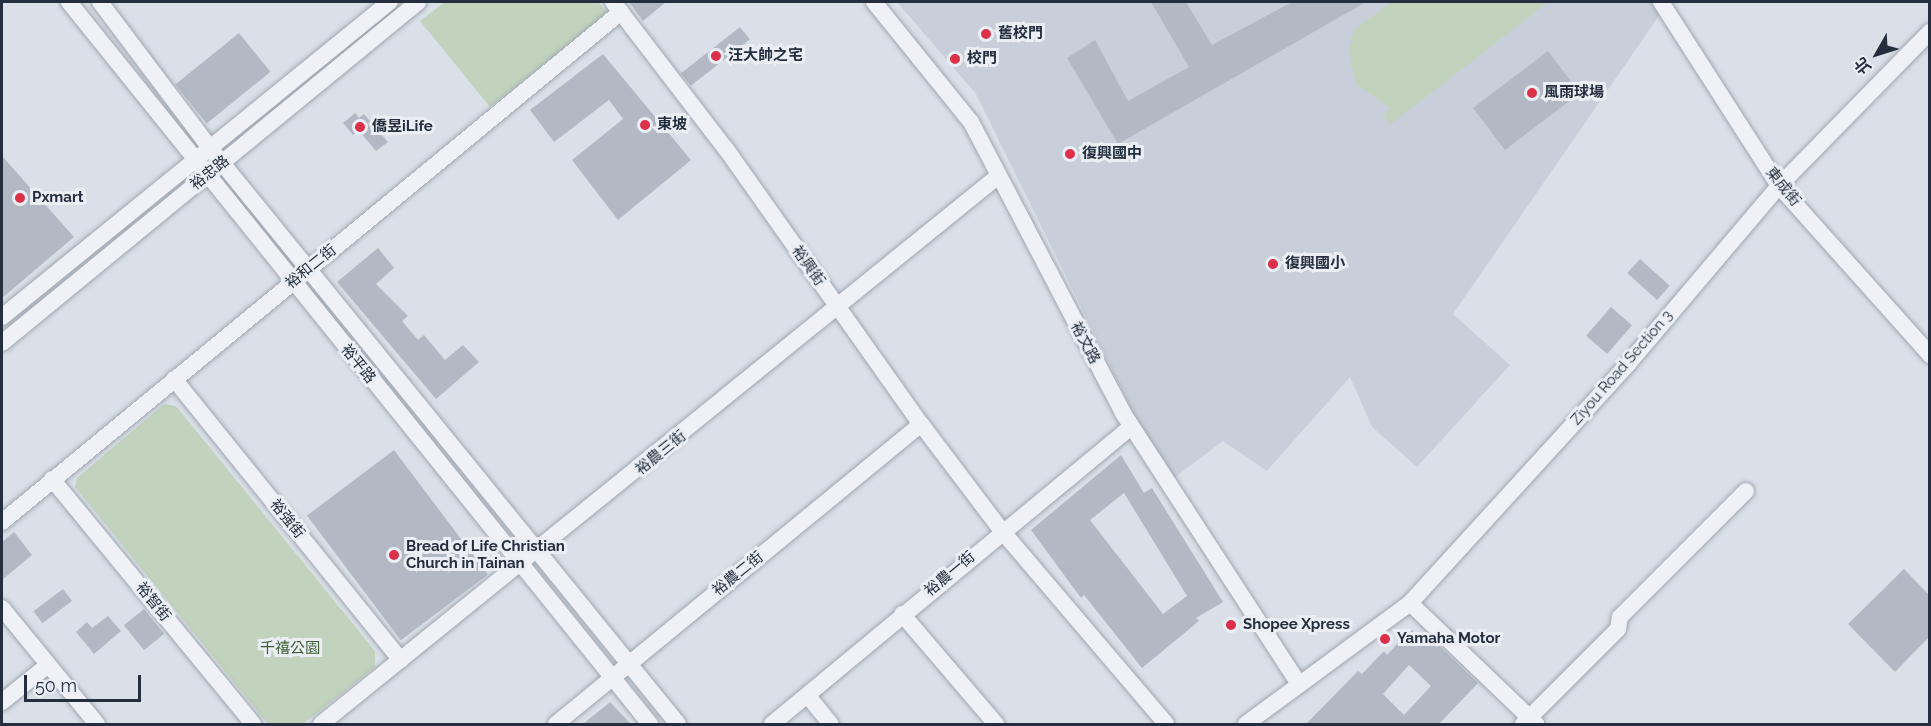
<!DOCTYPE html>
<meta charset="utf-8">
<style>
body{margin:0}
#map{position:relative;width:1931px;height:726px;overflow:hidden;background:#dbe0e8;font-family:Raleway,"Noto Sans TC",sans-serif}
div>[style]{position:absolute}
.built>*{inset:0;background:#c9cfda}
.green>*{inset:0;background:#c1d3bc}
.building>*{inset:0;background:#b2b9c5;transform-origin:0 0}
.roads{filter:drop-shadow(0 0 2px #a0a7b2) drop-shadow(0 0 2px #a0a7b2)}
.minor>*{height:16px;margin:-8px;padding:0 8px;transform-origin:8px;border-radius:8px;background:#eff1f6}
.dots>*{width:16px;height:16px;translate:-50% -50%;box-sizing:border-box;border:3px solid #ebeff5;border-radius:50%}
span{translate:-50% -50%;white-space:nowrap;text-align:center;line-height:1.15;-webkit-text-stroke:6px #ebeff5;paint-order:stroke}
.poi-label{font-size:15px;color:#242e3f;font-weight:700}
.left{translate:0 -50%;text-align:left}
.street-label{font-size:15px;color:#242e3f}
.park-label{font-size:15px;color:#385c30}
.frame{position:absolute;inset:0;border:3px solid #242e3f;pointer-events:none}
.north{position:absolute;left:1847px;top:24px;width:60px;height:60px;-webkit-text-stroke:4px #ebeff5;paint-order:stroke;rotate:231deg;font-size:16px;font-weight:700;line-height:24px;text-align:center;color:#242e3f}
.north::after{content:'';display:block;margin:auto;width:21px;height:27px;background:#242e3f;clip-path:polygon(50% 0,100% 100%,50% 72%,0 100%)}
.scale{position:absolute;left:24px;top:675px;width:117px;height:27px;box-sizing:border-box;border:3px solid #242e3f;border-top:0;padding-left:8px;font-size:18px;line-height:21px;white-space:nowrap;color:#242e3f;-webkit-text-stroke:4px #ebeff5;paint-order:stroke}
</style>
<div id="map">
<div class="built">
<i style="clip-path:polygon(897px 2px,1658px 2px,1663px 10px,1453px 314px,1510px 365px,1417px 467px,1372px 427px,1350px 377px,1267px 471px,1223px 441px,1174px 478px,1138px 422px,976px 94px)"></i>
</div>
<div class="green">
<i style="clip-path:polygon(445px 2px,598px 2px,608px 14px,490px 107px,420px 21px)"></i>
<i style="clip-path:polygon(1391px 2px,1548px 2px,1390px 125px,1384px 116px,1390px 108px,1356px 84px,1349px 51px,1354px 30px)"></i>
<i style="clip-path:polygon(164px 404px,176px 406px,375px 651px,375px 667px,303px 724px,268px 724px,75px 487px,77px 478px)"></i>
</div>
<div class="building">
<i style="clip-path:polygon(629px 2px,666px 2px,643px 21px)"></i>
<i style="clip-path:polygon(1151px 2px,1186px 2px,1212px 45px,1292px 2px,1366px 2px,1118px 144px,1067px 58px,1095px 40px,1128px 101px,1189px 67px)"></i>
<i style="left:740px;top:27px;width:16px;height:75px;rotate:52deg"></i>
<i style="left:239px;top:33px;width:50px;height:82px;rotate:51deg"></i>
<i style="clip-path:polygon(1548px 51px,1573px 84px,1568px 102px,1505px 150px,1473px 108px)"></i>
<i style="clip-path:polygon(603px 54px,691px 160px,618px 220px,572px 160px,623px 119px,609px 100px,554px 142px,530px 110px)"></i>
<i style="clip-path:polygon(355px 113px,359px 118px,364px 114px,388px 142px,376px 151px,359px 131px,353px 135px,343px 123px)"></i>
<i style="clip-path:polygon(2px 156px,74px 237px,2px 298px)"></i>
<i style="clip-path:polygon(378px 248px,394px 268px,376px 284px,408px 316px,402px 321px,418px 340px,424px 335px,445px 360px,463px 345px,479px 362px,436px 399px,337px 282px)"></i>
<i style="left:1640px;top:259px;width:40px;height:19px;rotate:42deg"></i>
<i style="left:1611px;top:307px;width:28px;height:38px;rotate:41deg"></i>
<i style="left:394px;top:450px;width:156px;height:109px;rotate:53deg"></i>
<i style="clip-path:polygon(evenodd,1121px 455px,1144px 493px,1152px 488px,1223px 602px,1196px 618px,1199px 621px,1142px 668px,1084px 595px,1081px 598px,1031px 530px,1121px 455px,1124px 493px,1187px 596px,1163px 614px,1090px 520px,1124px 493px)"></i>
<i style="clip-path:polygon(14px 532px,32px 555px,2px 580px,2px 542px)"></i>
<i style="clip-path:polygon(1904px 569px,1929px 595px,1929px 637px,1895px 672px,1848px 624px)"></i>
<i style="left:63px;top:589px;width:15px;height:37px;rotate:53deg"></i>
<i style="left:144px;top:609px;width:32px;height:26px;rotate:51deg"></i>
<i style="clip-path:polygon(108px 616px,121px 631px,94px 654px,76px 632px,87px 622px,92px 628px)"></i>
<i style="clip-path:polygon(evenodd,1411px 629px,1420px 638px,1425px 632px,1478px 683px,1439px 724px,1306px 724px,1358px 671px,1362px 674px,1384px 651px,1387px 655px,1411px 629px,1409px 665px,1431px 686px,1404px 715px,1383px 694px,1409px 665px)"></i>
<i style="clip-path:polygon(610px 702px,631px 724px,583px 724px)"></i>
</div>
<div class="roads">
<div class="minor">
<i style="left:69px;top:2px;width:927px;rotate:51.18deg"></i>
<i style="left:100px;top:2px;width:183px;rotate:53deg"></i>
<i style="left:210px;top:148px;width:742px;rotate:50.91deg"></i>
<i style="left:613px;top:2px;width:185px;rotate:52.5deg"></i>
<i style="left:726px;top:149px;width:337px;rotate:54.7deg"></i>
<i style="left:921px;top:424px;width:134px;rotate:52.9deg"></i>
<i style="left:1002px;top:531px;width:253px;rotate:49.6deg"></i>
<i style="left:874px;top:2px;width:154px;rotate:51.1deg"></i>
<i style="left:971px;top:122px;width:328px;rotate:62.4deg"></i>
<i style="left:1123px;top:413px;width:323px;rotate:57deg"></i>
<i style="left:1661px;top:2px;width:219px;rotate:57.3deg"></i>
<i style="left:1779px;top:186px;width:227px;rotate:48.2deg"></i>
<i style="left:2px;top:317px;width:500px;rotate:-39.1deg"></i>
<i style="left:2px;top:343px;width:538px;rotate:-39.34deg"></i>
<i style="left:174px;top:379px;width:361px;rotate:51.1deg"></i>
<i style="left:52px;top:479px;width:317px;rotate:50.6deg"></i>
<i style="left:2px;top:522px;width:802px;rotate:-39.49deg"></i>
<i style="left:1410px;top:603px;width:175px;rotate:43.8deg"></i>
<i style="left:2px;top:608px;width:150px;rotate:50.7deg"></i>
<i style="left:902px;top:614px;width:145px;rotate:49.5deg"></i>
<i style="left:808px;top:696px;width:36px;rotate:51deg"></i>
<i style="left:2px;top:702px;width:59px;rotate:-38.8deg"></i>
<i style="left:321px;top:724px;width:870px;rotate:-38.98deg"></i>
<i style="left:556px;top:724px;width:472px;rotate:-39.4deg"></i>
<i style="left:772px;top:724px;width:466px;rotate:-39.6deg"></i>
<i style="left:1246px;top:724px;width:204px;rotate:-36.4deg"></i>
<i style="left:1410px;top:603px;width:323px;rotate:-47.6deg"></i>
<i style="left:1628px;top:364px;width:233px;rotate:-49.7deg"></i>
<i style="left:1779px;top:186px;width:216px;rotate:-45.6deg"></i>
<i style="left:1523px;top:724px;width:134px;rotate:-45deg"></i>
<i style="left:1618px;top:629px;width:12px;rotate:-81deg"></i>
<i style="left:1620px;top:617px;width:178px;rotate:-45deg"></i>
</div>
</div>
<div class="dots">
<i style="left:986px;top:34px;background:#dc3149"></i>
<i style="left:716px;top:56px;background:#dc3149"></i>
<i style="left:955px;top:59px;background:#dc3149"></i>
<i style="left:1532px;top:93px;background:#dc3149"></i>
<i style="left:645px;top:125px;background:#dc3149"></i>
<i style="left:360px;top:127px;background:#dc3149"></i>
<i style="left:1070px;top:154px;background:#dc3149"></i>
<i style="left:20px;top:198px;background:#dc3149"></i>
<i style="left:1273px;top:264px;background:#dc3149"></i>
<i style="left:394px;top:555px;background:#dc3149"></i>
<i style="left:1231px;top:625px;background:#dc3149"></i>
<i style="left:1385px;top:639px;background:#dc3149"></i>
</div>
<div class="poi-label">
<span class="left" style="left:998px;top:34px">舊校門</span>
<span class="left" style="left:728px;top:56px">汪大帥之宅</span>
<span class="left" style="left:967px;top:59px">校門</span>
<span class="left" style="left:1544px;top:93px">風雨球場</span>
<span class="left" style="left:657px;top:125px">東坡</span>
<span class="left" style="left:372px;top:127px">僑昱iLife</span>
<span class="left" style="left:1082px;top:154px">復興國中</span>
<span class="left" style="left:32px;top:198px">Pxmart</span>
<span class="left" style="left:1285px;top:264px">復興國小</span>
<span class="left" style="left:406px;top:555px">Bread of Life Christian<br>Church in Tainan</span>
<span class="left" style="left:1243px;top:625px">Shopee Xpress</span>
<span class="left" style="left:1397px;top:639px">Yamaha Motor</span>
</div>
<div class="street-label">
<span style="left:210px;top:173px;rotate:-39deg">裕忠路</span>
<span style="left:1783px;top:187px;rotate:51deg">東成街</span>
<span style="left:808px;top:266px;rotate:55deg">裕興街</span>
<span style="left:311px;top:267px;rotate:-39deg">裕和二街</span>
<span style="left:1085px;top:343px;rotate:62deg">裕文路</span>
<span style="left:358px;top:364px;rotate:51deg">裕平路</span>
<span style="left:1622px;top:368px;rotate:-49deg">Ziyou Road Section 3</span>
<span style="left:661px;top:453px;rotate:-39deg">裕農三街</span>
<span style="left:287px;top:519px;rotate:51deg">裕強街</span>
<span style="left:738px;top:574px;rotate:-39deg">裕農二街</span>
<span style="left:950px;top:574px;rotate:-40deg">裕農一街</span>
<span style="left:153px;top:602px;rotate:51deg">裕智街</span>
</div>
<div class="park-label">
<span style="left:290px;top:649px">千禧公園</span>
</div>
<div class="frame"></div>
<div class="north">北</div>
<div class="scale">50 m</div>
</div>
